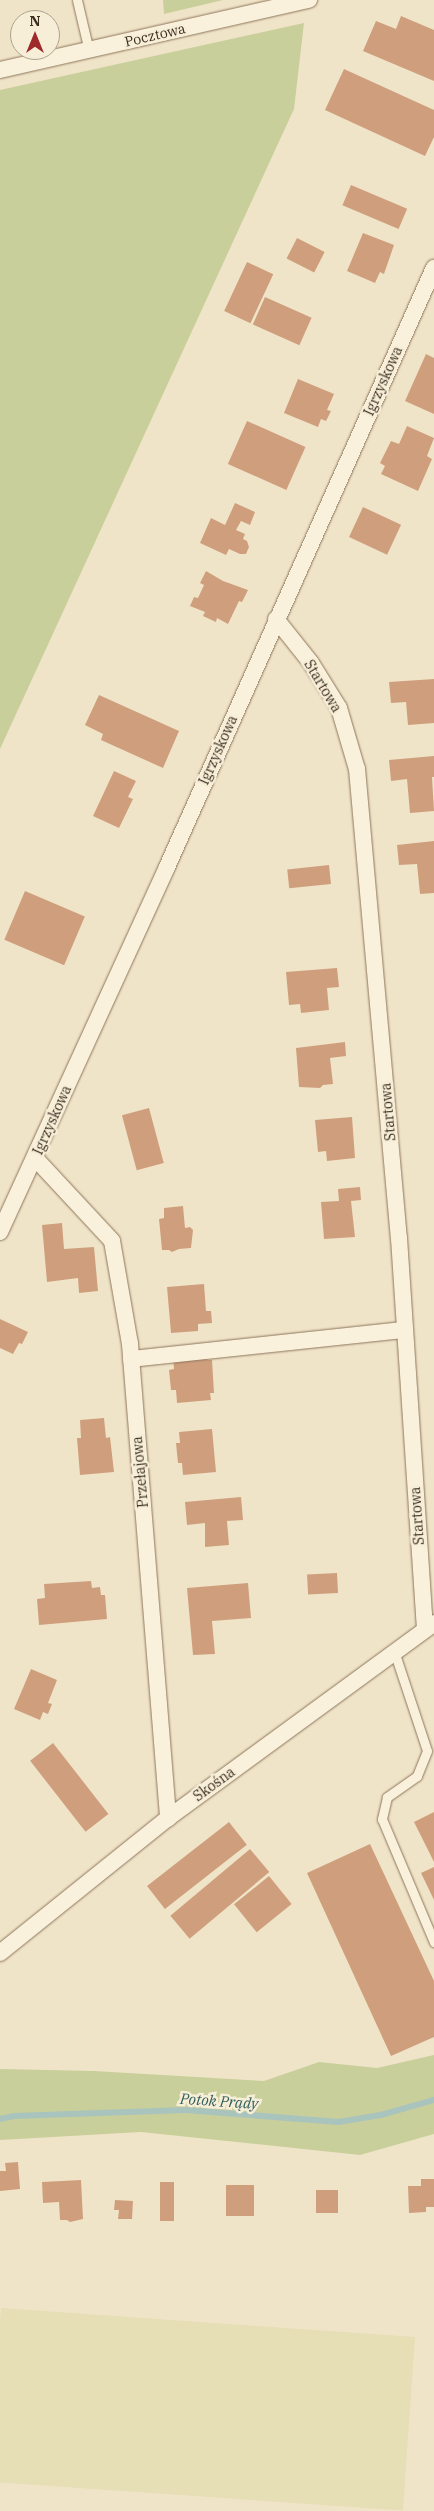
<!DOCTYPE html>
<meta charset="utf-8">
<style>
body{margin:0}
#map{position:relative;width:434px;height:2511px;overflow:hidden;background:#f0e4c8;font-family:"IBM Plex Serif",serif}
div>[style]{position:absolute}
.farmland>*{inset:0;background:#e6deb5;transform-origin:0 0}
.green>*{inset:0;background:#c9cf9b}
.stream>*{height:5.5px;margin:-2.75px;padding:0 2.75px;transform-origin:2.75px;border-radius:2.75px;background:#a9c4bc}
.building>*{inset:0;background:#cf9f7d;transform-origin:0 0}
.roads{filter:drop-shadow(0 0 1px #8d765c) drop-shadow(0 0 1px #8d765c)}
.service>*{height:9px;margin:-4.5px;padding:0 4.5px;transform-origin:4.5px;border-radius:4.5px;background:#faf1dc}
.minor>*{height:16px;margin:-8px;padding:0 8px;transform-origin:8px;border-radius:8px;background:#faf1dc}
span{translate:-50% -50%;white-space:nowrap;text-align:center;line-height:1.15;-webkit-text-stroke:5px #f7eed8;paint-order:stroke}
.street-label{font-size:14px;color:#3d2e20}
.water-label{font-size:15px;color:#2f5d5a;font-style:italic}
.north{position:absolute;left:10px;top:10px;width:50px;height:50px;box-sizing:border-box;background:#f7eed8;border:1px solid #ada18e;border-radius:50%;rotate:0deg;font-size:14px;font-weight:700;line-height:20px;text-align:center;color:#3d2e20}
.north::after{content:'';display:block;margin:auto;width:18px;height:22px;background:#9e2a2b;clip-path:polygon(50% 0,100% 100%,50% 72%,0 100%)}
</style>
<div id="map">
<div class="farmland">
<i style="left:415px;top:2337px;width:174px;height:415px;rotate:94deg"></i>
</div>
<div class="green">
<i style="clip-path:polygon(163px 0,223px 0,164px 14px)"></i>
<i style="clip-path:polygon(304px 23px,294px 109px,0 749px,0 90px)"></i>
<i style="clip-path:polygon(434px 2055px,434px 2134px,360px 2155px,141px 2132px,0 2140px,0 2069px,94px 2071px,264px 2081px,319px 2062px,377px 2068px)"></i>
</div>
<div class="stream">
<i style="left:0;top:2119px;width:14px;rotate:-12deg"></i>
<i style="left:14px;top:2116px;width:172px;rotate:-2deg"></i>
<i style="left:186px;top:2110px;width:153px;rotate:4.5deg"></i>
<i style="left:339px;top:2122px;width:43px;rotate:-9.5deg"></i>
<i style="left:381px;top:2115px;width:55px;rotate:-15.8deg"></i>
</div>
<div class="building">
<i style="clip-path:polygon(401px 16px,434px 30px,434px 81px,363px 51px,376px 21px,396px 29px)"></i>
<i style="clip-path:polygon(344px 69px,434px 110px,434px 137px,425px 156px,325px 110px)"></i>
<i style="left:351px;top:185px;width:61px;height:22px;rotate:23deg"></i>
<i style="clip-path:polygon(363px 233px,394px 245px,384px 274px,380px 272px,375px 283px,347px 271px)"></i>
<i style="left:297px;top:238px;width:31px;height:23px;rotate:27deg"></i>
<i style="left:247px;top:262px;width:29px;height:54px;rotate:25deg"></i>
<i style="left:265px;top:297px;width:51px;height:30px;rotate:24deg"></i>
<i style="clip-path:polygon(426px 354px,434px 358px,434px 414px,405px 401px)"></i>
<i style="clip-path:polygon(298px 379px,334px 394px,327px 410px,331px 411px,326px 421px,321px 419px,318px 427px,284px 413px)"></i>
<i style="left:247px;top:421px;width:64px;height:47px;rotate:24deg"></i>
<i style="clip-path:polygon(407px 426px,434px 438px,427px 456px,432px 459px,418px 491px,381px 474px,385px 466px,380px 463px,391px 441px,399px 444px)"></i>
<i style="clip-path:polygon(235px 503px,255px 512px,250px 525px,241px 521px,236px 530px,245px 534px,243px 539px,247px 541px,249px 547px,246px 554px,240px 554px,229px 549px,226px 555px,200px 543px,211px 518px,225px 525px)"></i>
<i style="left:363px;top:507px;width:42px;height:33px;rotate:25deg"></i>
<i style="clip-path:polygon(206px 571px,223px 581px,248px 590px,242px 602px,239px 601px,228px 624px,217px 618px,216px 622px,203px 616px,205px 612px,190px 606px,194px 597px,198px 598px,204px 585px,200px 583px)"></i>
<i style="clip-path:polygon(434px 679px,434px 723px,408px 725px,406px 702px,391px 703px,389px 682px)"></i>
<i style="clip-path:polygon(99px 695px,179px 731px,163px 768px,101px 740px,103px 734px,85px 725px)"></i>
<i style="clip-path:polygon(434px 756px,434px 777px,432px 777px,434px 811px,410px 813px,407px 779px,391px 781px,389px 760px)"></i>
<i style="clip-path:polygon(114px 771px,136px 781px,128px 797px,133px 799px,119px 828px,93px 816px)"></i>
<i style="clip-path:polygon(434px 841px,434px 893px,420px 894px,417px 864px,399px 865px,397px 845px)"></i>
<i style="left:329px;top:865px;width:19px;height:42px;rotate:84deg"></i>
<i style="left:25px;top:891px;width:65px;height:53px;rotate:23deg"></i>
<i style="clip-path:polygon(337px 968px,339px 987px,327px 988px,329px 1010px,301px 1013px,300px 1004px,289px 1005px,286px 972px)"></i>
<i style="clip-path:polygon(345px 1042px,346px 1056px,330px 1058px,333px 1084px,323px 1085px,320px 1088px,299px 1087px,296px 1048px)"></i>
<i style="left:149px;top:1108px;width:57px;height:28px;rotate:75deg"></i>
<i style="clip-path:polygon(352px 1117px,355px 1158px,327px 1161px,326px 1151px,318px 1152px,315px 1120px)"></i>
<i style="clip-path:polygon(360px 1187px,361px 1200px,351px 1201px,355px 1237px,324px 1239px,321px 1202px,339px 1201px,338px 1189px)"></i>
<i style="clip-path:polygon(183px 1206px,185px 1228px,190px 1227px,193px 1230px,191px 1248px,179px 1249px,172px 1252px,169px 1250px,162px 1250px,159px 1219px,164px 1218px,164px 1208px)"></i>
<i style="clip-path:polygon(62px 1223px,64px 1249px,94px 1247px,98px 1291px,79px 1293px,78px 1278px,47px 1282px,42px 1225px)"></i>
<i style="clip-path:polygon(204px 1284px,206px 1311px,211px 1311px,212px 1323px,198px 1324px,198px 1331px,171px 1333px,167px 1287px)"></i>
<i style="clip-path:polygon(0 1319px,28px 1332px,22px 1344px,19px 1343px,13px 1354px,0 1348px)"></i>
<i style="clip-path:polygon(207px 1353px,207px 1360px,212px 1360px,214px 1393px,210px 1393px,211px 1400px,177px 1403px,176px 1390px,171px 1390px,169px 1370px,174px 1369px,173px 1356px)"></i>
<i style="clip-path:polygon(104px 1418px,106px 1438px,110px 1437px,114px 1472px,80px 1475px,77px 1438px,81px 1438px,80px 1420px)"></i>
<i style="clip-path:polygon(212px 1429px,216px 1472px,183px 1475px,182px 1463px,178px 1463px,176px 1443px,180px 1443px,179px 1432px)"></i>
<i style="clip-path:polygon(241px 1497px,243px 1520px,227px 1521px,229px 1545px,205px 1547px,205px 1523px,187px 1525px,185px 1502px)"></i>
<i style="left:337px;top:1573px;width:20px;height:30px;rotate:87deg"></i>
<i style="clip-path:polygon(91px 1581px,92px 1588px,100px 1587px,101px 1595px,105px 1595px,107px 1619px,39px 1625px,37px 1599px,45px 1598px,44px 1584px)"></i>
<i style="clip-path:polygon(248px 1583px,251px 1618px,212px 1621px,215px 1654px,193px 1655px,187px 1588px)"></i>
<i style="clip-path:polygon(31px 1669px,57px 1680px,48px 1703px,52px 1704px,48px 1714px,43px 1712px,40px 1720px,14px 1709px)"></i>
<i style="left:53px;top:1743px;width:90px;height:29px;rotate:52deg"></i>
<i style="clip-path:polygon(434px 1812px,434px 1862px,414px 1822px)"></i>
<i style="left:229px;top:1822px;width:29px;height:104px;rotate:52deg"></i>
<i style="clip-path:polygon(370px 1844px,434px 1981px,434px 2037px,391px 2056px,307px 1873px)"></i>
<i style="left:250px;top:1849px;width:30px;height:104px;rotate:50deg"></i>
<i style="clip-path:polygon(434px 1867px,434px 1900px,421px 1873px)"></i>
<i style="left:269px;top:1876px;width:36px;height:45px;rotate:51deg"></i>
<i style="clip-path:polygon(18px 2162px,20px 2189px,0 2191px,0 2171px,6px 2171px,5px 2163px)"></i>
<i style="clip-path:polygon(421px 2179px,434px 2179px,434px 2207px,426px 2207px,426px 2212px,409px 2213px,408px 2186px,421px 2186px)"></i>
<i style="clip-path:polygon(81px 2180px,83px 2219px,70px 2222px,67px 2220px,60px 2220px,59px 2202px,43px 2203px,42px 2182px)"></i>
<i style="left:160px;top:2182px;width:14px;height:39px"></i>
<i style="left:226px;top:2185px;width:28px;height:31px"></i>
<i style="left:316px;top:2190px;width:22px;height:23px"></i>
<i style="clip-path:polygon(115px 2200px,133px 2201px,132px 2219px,118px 2219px,119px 2210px,114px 2210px)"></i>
</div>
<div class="roads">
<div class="service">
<i style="left:77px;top:0;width:52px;rotate:76.8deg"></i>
<i style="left:394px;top:1651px;width:105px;rotate:71.7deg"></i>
<i style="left:427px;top:1751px;width:27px;rotate:112deg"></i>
<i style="left:417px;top:1776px;width:37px;rotate:145deg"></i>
<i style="left:387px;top:1797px;width:23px;rotate:103deg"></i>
<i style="left:382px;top:1819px;width:134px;rotate:67.1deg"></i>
</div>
<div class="minor">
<i style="left:0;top:70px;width:317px;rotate:-12.8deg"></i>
<i style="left:276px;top:619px;width:56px;rotate:51.5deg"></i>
<i style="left:311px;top:663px;width:53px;rotate:58.1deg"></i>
<i style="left:339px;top:708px;width:64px;rotate:73.6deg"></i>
<i style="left:357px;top:769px;width:471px;rotate:84.9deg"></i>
<i style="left:399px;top:1238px;width:391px;rotate:86.2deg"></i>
<i style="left:35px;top:1158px;width:113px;rotate:47.1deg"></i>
<i style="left:112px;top:1241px;width:105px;rotate:80.1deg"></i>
<i style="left:130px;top:1344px;width:476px;rotate:85.4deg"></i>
<i style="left:0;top:1232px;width:401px;rotate:-65.4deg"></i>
<i style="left:167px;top:867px;width:656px;rotate:-65.98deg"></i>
<i style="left:131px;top:1359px;width:275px;rotate:-6.1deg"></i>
<i style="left:0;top:1953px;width:216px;rotate:-38.8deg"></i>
<i style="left:168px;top:1818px;width:330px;rotate:-36.2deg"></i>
</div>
</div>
<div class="street-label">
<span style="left:155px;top:35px;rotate:-13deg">Pocztowa</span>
<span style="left:383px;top:381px;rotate:-66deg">Igrzyskowa</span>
<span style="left:323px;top:686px;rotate:59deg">Startowa</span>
<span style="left:218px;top:750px;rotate:-66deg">Igrzyskowa</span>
<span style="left:388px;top:1112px;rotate:-95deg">Startowa</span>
<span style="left:52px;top:1120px;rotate:-66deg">Igrzyskowa</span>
<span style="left:140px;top:1472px;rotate:-95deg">Przełajowa</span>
<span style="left:417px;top:1516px;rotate:-94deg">Startowa</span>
<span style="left:214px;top:1784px;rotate:-36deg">Skośna</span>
</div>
<div class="water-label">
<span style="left:219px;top:2101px;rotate:4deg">Potok Prądy</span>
</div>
<div class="north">N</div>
</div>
